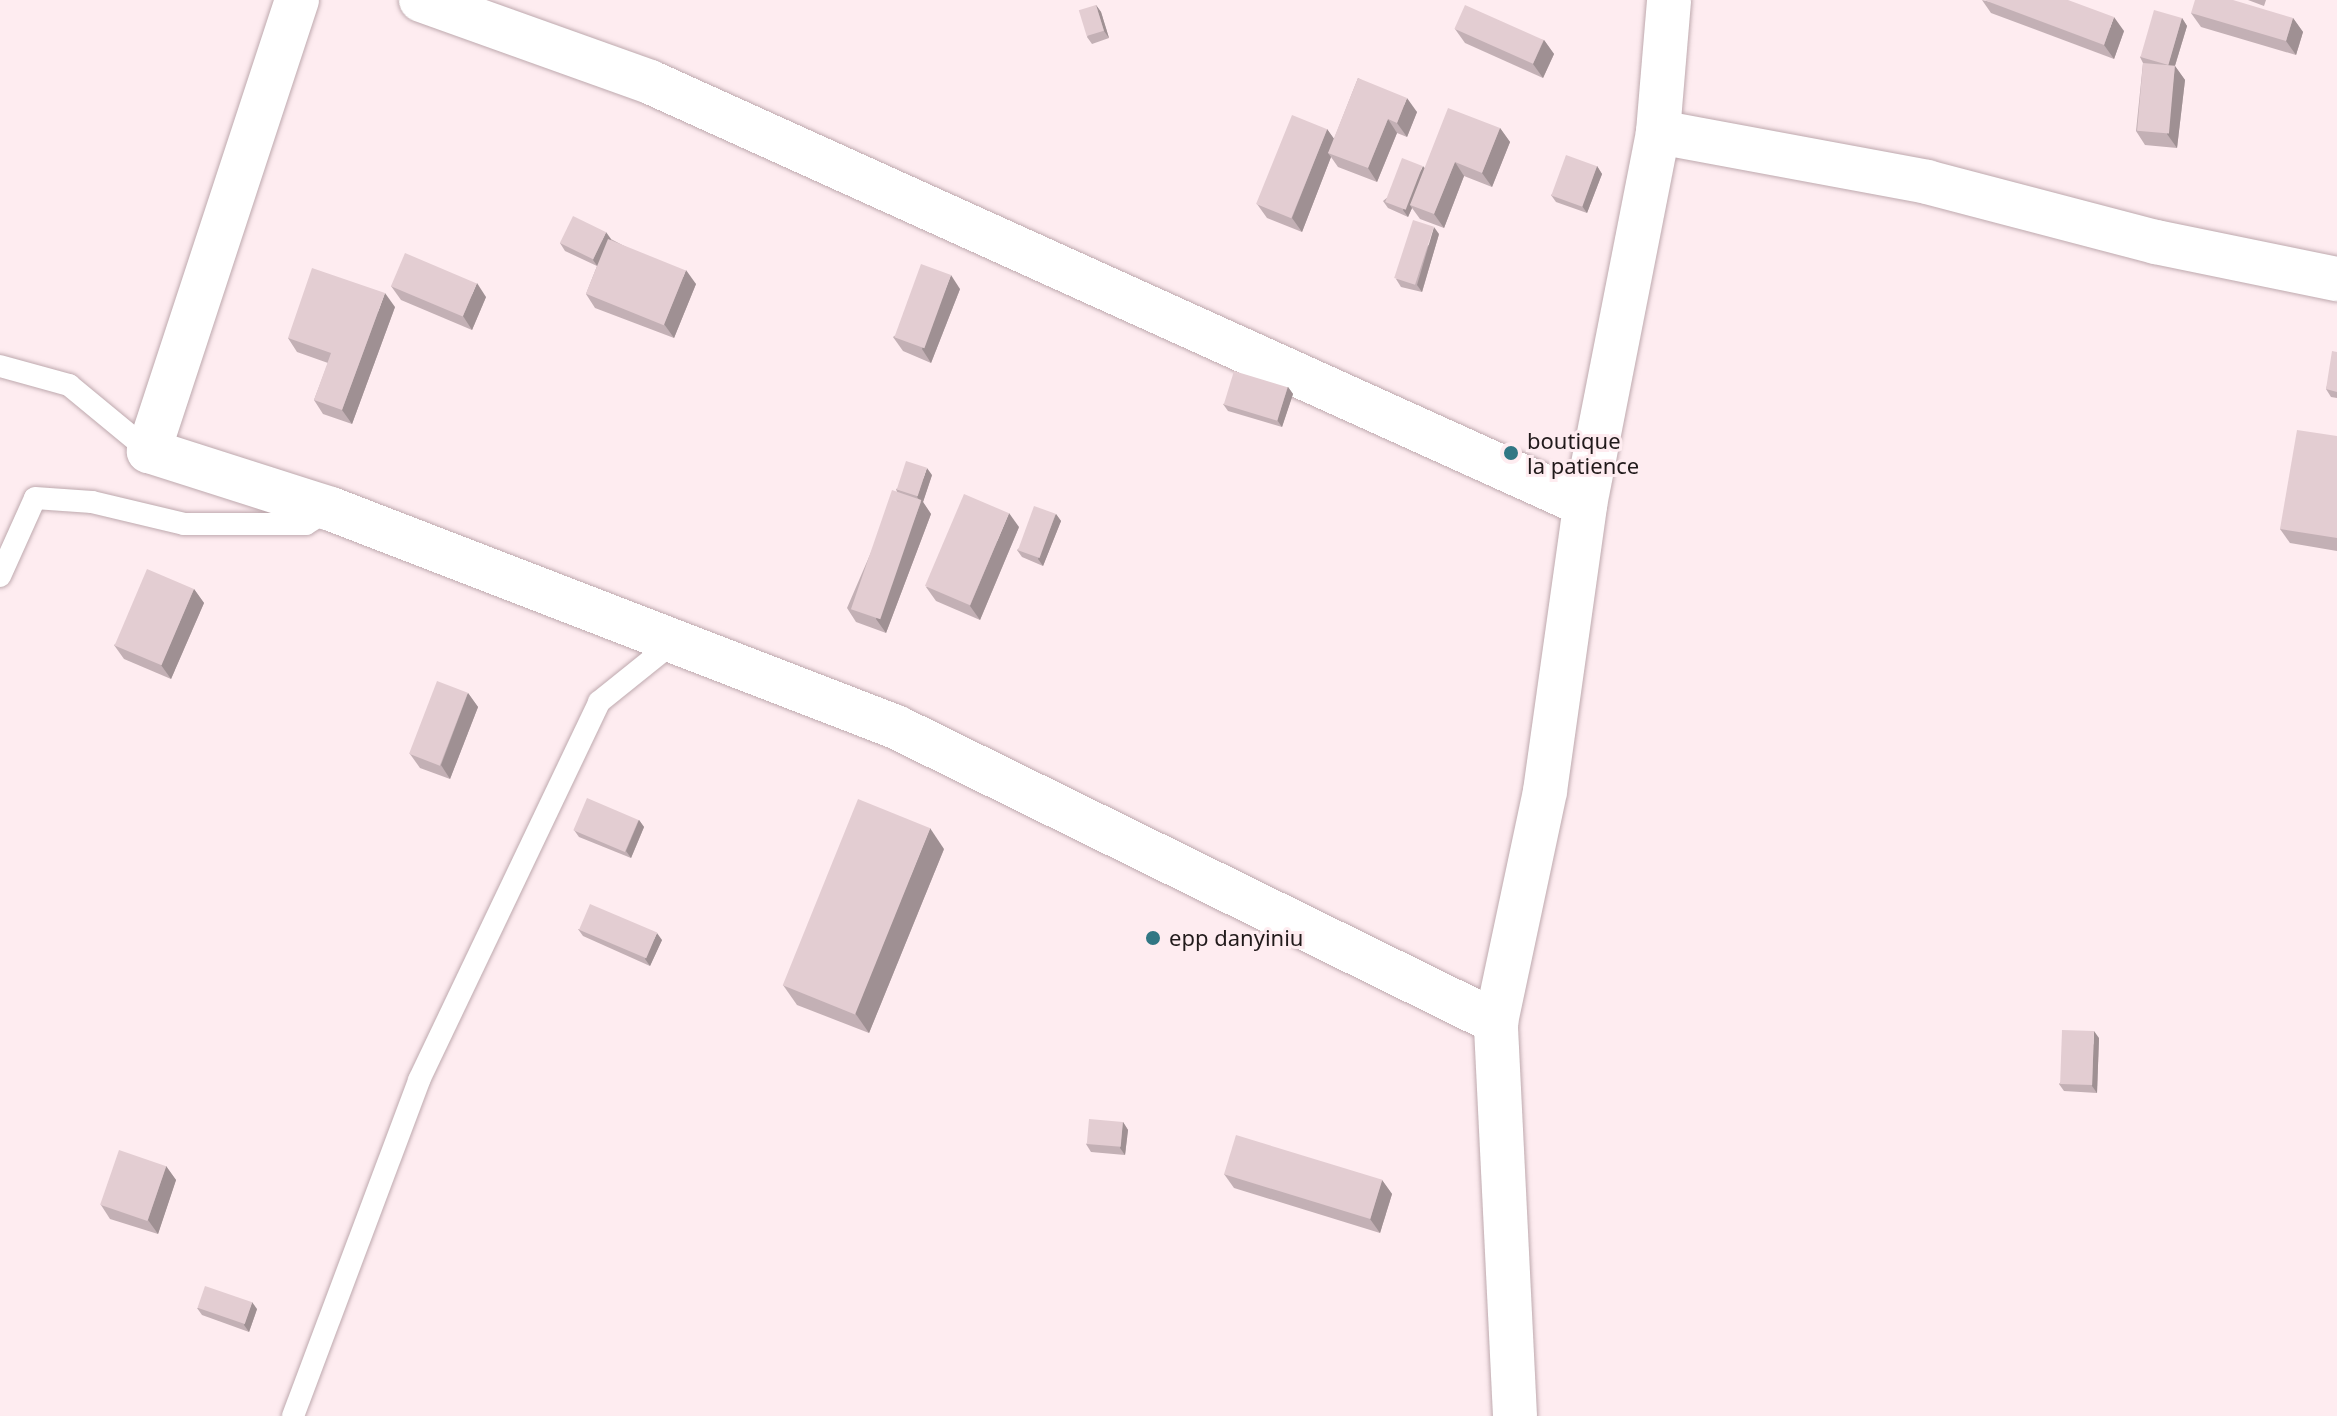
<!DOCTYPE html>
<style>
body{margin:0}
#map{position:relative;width:2337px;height:1416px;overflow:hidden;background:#feecf0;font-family:"Noto Sans",sans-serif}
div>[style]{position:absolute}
.roads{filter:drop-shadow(0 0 2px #bea9ae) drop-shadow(0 0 2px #bea9ae)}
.lane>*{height:22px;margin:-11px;padding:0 11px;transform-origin:11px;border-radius:11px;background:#fff}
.street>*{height:44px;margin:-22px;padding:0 22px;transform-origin:22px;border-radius:22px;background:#fff}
.wall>*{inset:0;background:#c3b0b5}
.shaded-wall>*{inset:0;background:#9f9093}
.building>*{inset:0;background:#e3cdd2;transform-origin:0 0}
.dots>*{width:22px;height:22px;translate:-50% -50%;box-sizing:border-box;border:4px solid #feecf0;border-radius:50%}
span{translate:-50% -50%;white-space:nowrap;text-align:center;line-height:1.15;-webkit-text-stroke:6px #feecf0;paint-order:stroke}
.poi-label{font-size:22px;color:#211a1b}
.left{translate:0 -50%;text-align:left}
</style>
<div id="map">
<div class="roads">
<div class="lane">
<i style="left:0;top:366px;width:72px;rotate:15.4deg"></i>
<i style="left:69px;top:385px;width:104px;rotate:39.5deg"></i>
<i style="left:0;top:576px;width:85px;rotate:-65.8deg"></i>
<i style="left:35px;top:498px;width:57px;rotate:4deg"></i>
<i style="left:92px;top:502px;width:95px;rotate:13.4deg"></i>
<i style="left:184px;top:524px;width:122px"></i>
<i style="left:306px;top:524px;width:28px;rotate:-32deg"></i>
<i style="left:293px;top:1416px;width:359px;rotate:-69.4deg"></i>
<i style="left:419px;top:1080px;width:419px;rotate:-64.5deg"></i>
<i style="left:599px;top:702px;width:97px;rotate:-38.8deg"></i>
</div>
<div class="street">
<i style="left:297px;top:0;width:475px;rotate:108.2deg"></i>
<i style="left:149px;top:451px;width:191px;rotate:17.7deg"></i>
<i style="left:331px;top:509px;width:606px;rotate:21.1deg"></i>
<i style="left:896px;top:727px;width:669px;rotate:26.18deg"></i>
<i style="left:421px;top:0;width:243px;rotate:19.7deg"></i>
<i style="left:650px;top:82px;width:1026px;rotate:24.34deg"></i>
<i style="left:1658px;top:132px;width:274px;rotate:10.5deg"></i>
<i style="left:1927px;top:182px;width:237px;rotate:14.7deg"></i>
<i style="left:2156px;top:242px;width:185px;rotate:11.6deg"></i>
<i style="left:1515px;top:1416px;width:394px;rotate:-92.8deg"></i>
<i style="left:1496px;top:1022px;width:236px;rotate:-78deg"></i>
<i style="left:1545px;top:791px;width:289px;rotate:-82deg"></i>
<i style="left:1585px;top:505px;width:380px;rotate:-78.9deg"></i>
<i style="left:1658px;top:132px;width:132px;rotate:-85.2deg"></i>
</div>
</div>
<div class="wall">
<i style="clip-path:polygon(1982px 0,2124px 31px,2114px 59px,1991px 13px)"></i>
<i style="clip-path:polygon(2248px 0,2266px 0,2264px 6px)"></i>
<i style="clip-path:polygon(1096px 5px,1101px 12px,1109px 38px,1092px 44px,1087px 37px)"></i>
<i style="clip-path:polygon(2191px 13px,2293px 18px,2303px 32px,2296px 55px,2201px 27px)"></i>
<i style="clip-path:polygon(2182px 18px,2187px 26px,2175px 66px,2185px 80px,2177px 148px,2145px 145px,2136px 131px,2143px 63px,2140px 57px)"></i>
<i style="clip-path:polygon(1455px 29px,1544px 40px,1554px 54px,1543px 78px,1465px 43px)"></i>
<i style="clip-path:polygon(1358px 78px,1417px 112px,1407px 137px,1397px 133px,1377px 182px,1338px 167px,1331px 157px,1302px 232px,1267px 218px,1257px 204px,1327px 129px,1334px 139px)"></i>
<i style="clip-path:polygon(1500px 128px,1510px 142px,1492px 187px,1464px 176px,1444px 228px,1420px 219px,1412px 208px,1408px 217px,1388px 208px,1383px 201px,1424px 168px)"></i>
<i style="clip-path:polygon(1597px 166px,1602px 174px,1587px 213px,1556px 202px,1551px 195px)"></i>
<i style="clip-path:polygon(1439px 234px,1422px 292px,1401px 287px,1396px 279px)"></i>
<i style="clip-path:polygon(611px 239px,696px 284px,674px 338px,595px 308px,586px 294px,597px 266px,565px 251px,560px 243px)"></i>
<i style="clip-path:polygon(391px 286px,486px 297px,472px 330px,401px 300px)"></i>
<i style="clip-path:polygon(960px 289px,931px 363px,903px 351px,893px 337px)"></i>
<i style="clip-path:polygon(395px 307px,352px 424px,323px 414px,314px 400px,328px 363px,297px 352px,288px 338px)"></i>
<i style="clip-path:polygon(2337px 352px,2337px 398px,2331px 397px,2326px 389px)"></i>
<i style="clip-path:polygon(1288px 387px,1293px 394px,1282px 427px,1228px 411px,1223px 404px)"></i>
<i style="clip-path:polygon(2337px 436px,2337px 551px,2290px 543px,2280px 529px)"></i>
<i style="clip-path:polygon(932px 475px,923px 502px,931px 514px,886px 633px,856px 622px,847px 608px,897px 492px,896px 489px)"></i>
<i style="clip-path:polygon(1056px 514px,1061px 521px,1043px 566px,1022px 557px,1017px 550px)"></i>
<i style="clip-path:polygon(1019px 527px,980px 620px,936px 601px,926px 587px)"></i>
<i style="clip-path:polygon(194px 589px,204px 603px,171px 679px,124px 659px,114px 645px)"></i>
<i style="clip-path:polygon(468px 693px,478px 707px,450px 779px,420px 768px,410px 754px)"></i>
<i style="clip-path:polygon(639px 820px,644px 827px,631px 858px,579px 837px,574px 830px)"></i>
<i style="clip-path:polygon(944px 849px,869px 1033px,797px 1005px,783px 985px)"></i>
<i style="clip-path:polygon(578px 929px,662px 940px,650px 966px,583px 936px)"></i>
<i style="clip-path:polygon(2099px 1038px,2097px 1093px,2064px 1091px,2059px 1084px)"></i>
<i style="clip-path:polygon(1123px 1122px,1128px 1130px,1125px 1155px,1091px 1152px,1086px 1144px)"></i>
<i style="clip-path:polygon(166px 1166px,176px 1180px,158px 1234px,110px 1219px,101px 1205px)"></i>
<i style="clip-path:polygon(1224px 1174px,1382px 1180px,1392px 1194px,1380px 1233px,1234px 1188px)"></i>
<i style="clip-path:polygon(197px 1308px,257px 1309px,249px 1332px,202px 1315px)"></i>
</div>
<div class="shaded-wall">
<i style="clip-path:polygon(1096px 5px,1101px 12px,1109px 38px,1104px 31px)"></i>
<i style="clip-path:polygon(2114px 17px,2124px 31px,2114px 59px,2104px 45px)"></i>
<i style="clip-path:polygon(2182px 18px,2187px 26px,2173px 72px,2168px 65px)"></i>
<i style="clip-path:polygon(2293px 18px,2303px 32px,2296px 55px,2286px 41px)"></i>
<i style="clip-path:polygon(1544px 40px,1554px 54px,1543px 78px,1533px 64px)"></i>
<i style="clip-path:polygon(2175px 66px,2185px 80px,2177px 148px,2167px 134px)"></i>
<i style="clip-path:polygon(1407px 98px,1417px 112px,1407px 137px,1397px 123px)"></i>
<i style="clip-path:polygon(1388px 119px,1397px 133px,1377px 182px,1368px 168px)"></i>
<i style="clip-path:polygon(1500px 128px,1510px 142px,1492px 187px,1482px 173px)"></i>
<i style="clip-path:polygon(1327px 129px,1337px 143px,1328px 153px,1331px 157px,1302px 232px,1292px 218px)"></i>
<i style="clip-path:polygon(1455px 162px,1464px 176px,1444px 228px,1434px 214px)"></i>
<i style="clip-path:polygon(1423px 166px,1428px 173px,1410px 205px,1412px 208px,1408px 217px,1403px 210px)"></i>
<i style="clip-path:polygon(1597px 166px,1602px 174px,1587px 213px,1582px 206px)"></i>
<i style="clip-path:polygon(1434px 227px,1439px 234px,1422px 292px,1417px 285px)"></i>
<i style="clip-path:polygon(606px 232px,611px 239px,598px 267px,593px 260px)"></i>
<i style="clip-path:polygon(686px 270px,696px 284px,674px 338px,664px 324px)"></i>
<i style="clip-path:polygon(951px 275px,960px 289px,931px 363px,922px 349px)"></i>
<i style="clip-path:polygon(477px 283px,486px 297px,472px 330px,463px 316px)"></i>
<i style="clip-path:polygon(385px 293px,395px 307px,352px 424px,342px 410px)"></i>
<i style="clip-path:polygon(1288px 387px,1293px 394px,1282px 427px,1277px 420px)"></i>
<i style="clip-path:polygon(927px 468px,932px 475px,923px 502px,931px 514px,886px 633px,876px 619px,921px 502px,917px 497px)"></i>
<i style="clip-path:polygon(1009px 513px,1019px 527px,980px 620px,970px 606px)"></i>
<i style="clip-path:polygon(1056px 514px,1061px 521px,1043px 566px,1038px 559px)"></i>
<i style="clip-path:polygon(194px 589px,204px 603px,171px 679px,161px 665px)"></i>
<i style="clip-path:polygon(468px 693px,478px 707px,450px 779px,441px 765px)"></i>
<i style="clip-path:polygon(639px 820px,644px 827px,631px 858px,626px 851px)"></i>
<i style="clip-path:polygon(930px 828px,944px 849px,869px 1033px,855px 1013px)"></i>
<i style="clip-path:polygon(657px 933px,662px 940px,650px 966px,645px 959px)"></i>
<i style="clip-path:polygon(2094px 1031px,2099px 1038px,2097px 1093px,2092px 1086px)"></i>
<i style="clip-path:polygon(1123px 1122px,1128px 1130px,1125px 1155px,1120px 1148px)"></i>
<i style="clip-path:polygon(166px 1166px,176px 1180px,158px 1234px,148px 1220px)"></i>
<i style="clip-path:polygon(1382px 1180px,1392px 1194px,1380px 1233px,1370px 1219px)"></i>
<i style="clip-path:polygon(252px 1302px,257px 1309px,249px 1332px,244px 1325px)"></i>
</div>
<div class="building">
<i style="clip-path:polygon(1984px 0,2068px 0,2114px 17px,2104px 45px)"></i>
<i style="clip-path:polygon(2195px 0,2233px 0,2293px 18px,2286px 41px,2191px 13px)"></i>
<i style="left:1096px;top:5px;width:27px;height:18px;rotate:73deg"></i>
<i style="left:1465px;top:5px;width:86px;height:26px;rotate:24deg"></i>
<i style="left:2154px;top:10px;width:29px;height:49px;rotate:16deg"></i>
<i style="left:2143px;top:63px;width:32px;height:68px;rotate:5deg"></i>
<i style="clip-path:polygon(1358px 78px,1407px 98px,1397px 123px,1388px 119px,1368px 168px,1328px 153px)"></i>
<i style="clip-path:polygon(1448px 108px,1500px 128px,1482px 173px,1455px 162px,1434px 214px,1410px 205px)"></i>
<i style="left:1292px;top:115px;width:38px;height:96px;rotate:22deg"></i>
<i style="left:1566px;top:155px;width:33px;height:43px;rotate:20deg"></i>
<i style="left:1402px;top:158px;width:22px;height:47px;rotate:21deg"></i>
<i style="left:573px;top:216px;width:37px;height:30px;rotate:26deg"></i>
<i style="left:1413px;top:220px;width:22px;height:61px;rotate:18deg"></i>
<i style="left:608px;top:239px;width:84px;height:59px;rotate:22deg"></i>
<i style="left:405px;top:253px;width:78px;height:36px;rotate:23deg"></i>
<i style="left:921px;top:264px;width:32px;height:78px;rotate:20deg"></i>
<i style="clip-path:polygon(312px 268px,385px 293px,342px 410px,314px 400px,331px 353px,288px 338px)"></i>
<i style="clip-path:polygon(2332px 351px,2337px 352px,2337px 392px,2326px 389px)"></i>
<i style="left:1234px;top:371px;width:56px;height:35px;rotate:17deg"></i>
<i style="clip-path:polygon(2297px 430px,2337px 436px,2337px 538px,2280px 529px)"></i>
<i style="left:906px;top:461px;width:22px;height:30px;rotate:18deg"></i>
<i style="left:892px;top:490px;width:31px;height:126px;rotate:19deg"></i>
<i style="left:964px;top:494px;width:49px;height:100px;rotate:23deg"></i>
<i style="left:1034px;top:506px;width:23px;height:47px;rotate:20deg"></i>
<i style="left:147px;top:569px;width:51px;height:83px;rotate:23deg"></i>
<i style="left:437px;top:681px;width:33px;height:78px;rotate:21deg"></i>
<i style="left:587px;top:798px;width:56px;height:35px;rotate:23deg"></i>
<i style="left:858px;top:799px;width:78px;height:201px;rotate:22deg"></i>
<i style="left:590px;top:904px;width:73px;height:28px;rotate:23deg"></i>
<i style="left:2062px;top:1030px;width:32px;height:54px;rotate:2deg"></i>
<i style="left:1089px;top:1119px;width:34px;height:25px;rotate:5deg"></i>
<i style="left:1236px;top:1135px;width:153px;height:41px;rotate:17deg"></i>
<i style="left:119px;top:1150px;width:50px;height:58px;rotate:19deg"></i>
<i style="left:205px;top:1286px;width:50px;height:23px;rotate:19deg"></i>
</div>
<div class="dots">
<i style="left:1511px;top:453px;background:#317784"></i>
<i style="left:1153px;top:938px;background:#317784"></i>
</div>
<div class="poi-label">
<span class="left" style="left:1527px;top:453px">boutique<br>la patience</span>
<span class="left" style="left:1169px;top:938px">epp danyiniu</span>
</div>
</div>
